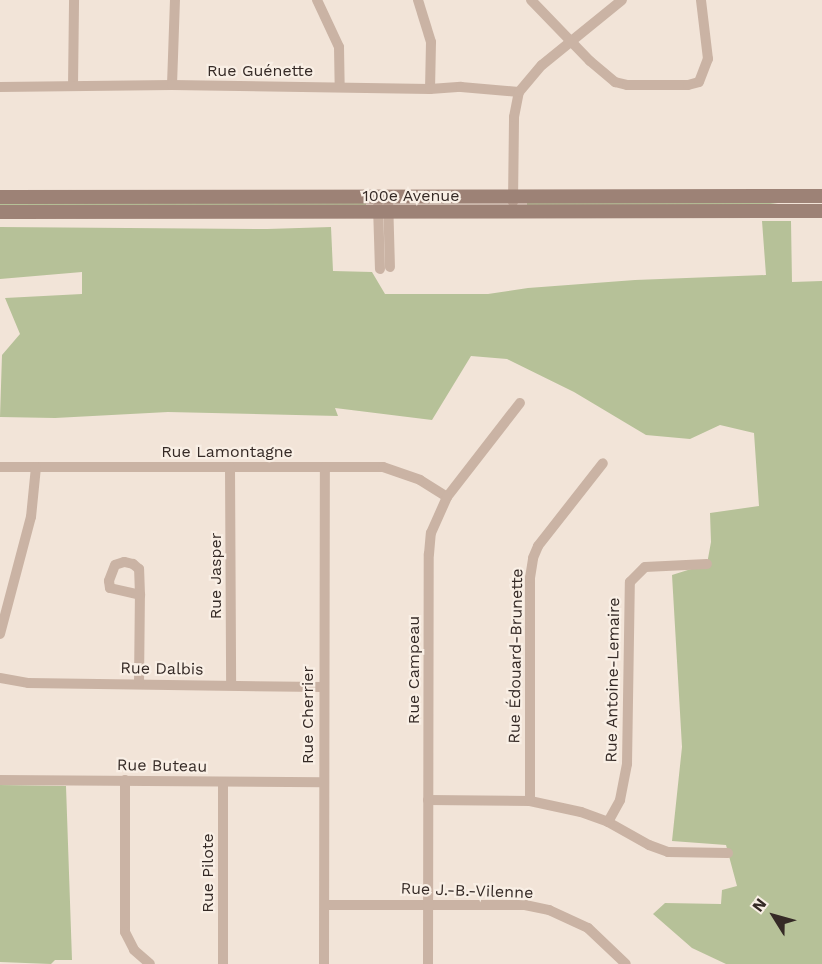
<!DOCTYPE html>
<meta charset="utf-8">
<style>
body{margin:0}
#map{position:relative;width:822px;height:964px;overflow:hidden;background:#f2e4d8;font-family:"Work Sans",sans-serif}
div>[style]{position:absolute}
.green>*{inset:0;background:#b6c198}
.street>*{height:10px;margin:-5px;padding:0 5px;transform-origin:5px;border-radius:5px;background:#cab3a4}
.secondary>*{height:14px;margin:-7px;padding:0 7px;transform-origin:7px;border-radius:7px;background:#9d8276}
span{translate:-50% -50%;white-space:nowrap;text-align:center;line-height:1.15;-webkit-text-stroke:4.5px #f9efe5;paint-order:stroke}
.street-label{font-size:16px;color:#352a26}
.north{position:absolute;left:744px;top:886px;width:60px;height:60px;-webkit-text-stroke:4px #f9efe5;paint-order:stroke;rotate:307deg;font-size:16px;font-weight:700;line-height:24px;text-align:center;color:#352a26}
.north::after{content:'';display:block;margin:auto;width:21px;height:27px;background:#352a26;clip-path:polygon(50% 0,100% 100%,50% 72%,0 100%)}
</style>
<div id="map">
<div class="green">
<i style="clip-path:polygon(25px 201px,366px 202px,366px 208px,0 207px,0 204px)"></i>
<i style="clip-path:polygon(527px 201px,786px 202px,746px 207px,527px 207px)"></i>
<i style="clip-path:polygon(762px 221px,791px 221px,792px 282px,822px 281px,822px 964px,726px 964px,692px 948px,653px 914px,665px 903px,721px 904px,722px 890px,737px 886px,726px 845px,672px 841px,682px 747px,672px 575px,707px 564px,711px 542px,710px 513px,759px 506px,754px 433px,720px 425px,690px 439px,646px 435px,574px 392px,507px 359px,471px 356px,432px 420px,335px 408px,338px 416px,168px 412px,55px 418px,0 417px,2px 355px,20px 334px,5px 298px,82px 294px,82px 272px,0 279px,0 227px,267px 229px,331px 227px,333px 271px,372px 272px,385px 294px,488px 294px,528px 288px,635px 280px,766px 275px)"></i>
<i style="clip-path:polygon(0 785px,66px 786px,72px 960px,55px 960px,51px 964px,0 962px)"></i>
</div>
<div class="street">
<i style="left:317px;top:0;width:52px;rotate:64.9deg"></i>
<i style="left:339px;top:47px;width:39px;rotate:89deg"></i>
<i style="left:418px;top:0;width:44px;rotate:72.8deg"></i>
<i style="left:431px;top:42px;width:47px;rotate:91.2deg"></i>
<i style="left:531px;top:0;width:85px;rotate:46deg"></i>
<i style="left:590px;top:61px;width:33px;rotate:40deg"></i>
<i style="left:615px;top:82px;width:12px;rotate:14deg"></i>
<i style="left:627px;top:85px;width:61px"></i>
<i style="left:688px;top:85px;width:11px;rotate:-15deg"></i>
<i style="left:699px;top:82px;width:25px;rotate:-69deg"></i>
<i style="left:708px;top:59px;width:59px;rotate:-96.8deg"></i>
<i style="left:172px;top:85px;width:85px;rotate:-88deg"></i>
<i style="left:73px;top:86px;width:86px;rotate:-89.3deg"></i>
<i style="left:0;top:87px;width:172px;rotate:-0.7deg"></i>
<i style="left:172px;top:85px;width:258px;rotate:0.9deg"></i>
<i style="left:430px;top:89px;width:31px;rotate:-4deg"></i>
<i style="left:461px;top:87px;width:58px;rotate:4.9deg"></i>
<i style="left:388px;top:197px;width:70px;rotate:88.4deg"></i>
<i style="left:513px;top:202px;width:85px;rotate:-89.3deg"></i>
<i style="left:514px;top:117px;width:25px;rotate:-79deg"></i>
<i style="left:519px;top:92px;width:35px;rotate:-50deg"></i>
<i style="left:542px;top:65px;width:103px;rotate:-39.1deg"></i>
<i style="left:378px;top:206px;width:63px;rotate:88.2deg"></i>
<i style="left:0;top:467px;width:383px"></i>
<i style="left:383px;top:467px;width:39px;rotate:19deg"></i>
<i style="left:420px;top:480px;width:32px;rotate:32deg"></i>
<i style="left:230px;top:467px;width:218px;rotate:89.7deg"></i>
<i style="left:0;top:634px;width:121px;rotate:-75.2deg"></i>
<i style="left:31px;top:517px;width:50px;rotate:-84.3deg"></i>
<i style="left:0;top:678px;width:28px;rotate:10deg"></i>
<i style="left:28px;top:683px;width:295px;rotate:0.8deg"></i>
<i style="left:139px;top:684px;width:89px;rotate:-89.4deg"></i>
<i style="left:140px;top:595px;width:26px;rotate:-92deg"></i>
<i style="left:139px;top:569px;width:8px;rotate:-140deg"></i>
<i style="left:133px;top:564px;width:9px;rotate:-167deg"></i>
<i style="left:124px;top:562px;width:9px;rotate:162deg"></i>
<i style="left:115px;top:565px;width:17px;rotate:111deg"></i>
<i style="left:109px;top:581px;width:7px;rotate:82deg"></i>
<i style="left:110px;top:588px;width:31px;rotate:13deg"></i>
<i style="left:0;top:780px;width:323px;rotate:0.4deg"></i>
<i style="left:125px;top:780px;width:152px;rotate:90deg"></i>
<i style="left:125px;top:932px;width:20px;rotate:63deg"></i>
<i style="left:134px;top:950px;width:21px;rotate:41deg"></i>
<i style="left:428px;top:800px;width:102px;rotate:0.6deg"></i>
<i style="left:530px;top:801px;width:52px;rotate:12.2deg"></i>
<i style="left:581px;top:812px;width:29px;rotate:20deg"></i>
<i style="left:608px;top:822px;width:47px;rotate:29.3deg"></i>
<i style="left:649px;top:845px;width:20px;rotate:20deg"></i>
<i style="left:668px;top:852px;width:60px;rotate:1deg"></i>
<i style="left:530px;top:801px;width:223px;rotate:-90deg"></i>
<i style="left:530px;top:578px;width:20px;rotate:-81deg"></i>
<i style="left:533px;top:558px;width:13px;rotate:-67deg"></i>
<i style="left:538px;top:546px;width:105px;rotate:-51.9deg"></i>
<i style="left:608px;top:822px;width:25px;rotate:-61deg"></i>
<i style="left:620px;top:800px;width:37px;rotate:-79deg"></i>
<i style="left:627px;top:764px;width:182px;rotate:-89.1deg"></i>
<i style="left:630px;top:582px;width:21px;rotate:-45deg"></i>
<i style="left:645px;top:567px;width:62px;rotate:-2.8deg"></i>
<i style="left:325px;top:905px;width:200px"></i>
<i style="left:525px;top:905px;width:25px;rotate:12deg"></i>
<i style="left:549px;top:910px;width:43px;rotate:24.8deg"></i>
<i style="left:588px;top:928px;width:52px;rotate:43.5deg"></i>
<i style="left:223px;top:964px;width:182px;rotate:-90deg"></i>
<i style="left:324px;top:964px;width:497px;rotate:-89.9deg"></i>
<i style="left:428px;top:964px;width:410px;rotate:-89.9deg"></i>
<i style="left:429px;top:554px;width:21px;rotate:-85deg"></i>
<i style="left:431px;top:533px;width:39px;rotate:-66deg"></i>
<i style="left:447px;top:497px;width:119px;rotate:-52.2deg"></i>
</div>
<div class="secondary">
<i style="left:0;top:197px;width:822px;rotate:-0.07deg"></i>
<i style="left:0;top:212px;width:822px;rotate:-0.07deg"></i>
</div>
<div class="street-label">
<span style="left:260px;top:71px">Rue Guénette</span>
<span style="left:411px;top:196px">100e Avenue</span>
<span style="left:227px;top:452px">Rue Lamontagne</span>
<span style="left:216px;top:576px;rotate:-90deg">Rue Jasper</span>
<span style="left:516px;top:656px;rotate:-89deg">Rue Édouard-Brunette</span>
<span style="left:162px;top:669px;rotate:1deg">Rue Dalbis</span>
<span style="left:414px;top:670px;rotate:-90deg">Rue Campeau</span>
<span style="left:613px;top:680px;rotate:-89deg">Rue Antoine-Lemaire</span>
<span style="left:308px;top:715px;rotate:-90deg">Rue Cherrier</span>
<span style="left:162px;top:766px;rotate:1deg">Rue Buteau</span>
<span style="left:208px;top:873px;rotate:-90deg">Rue Pilote</span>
<span style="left:467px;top:891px;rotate:2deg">Rue J.-B.-Vilenne</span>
</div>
<div class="north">N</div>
</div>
